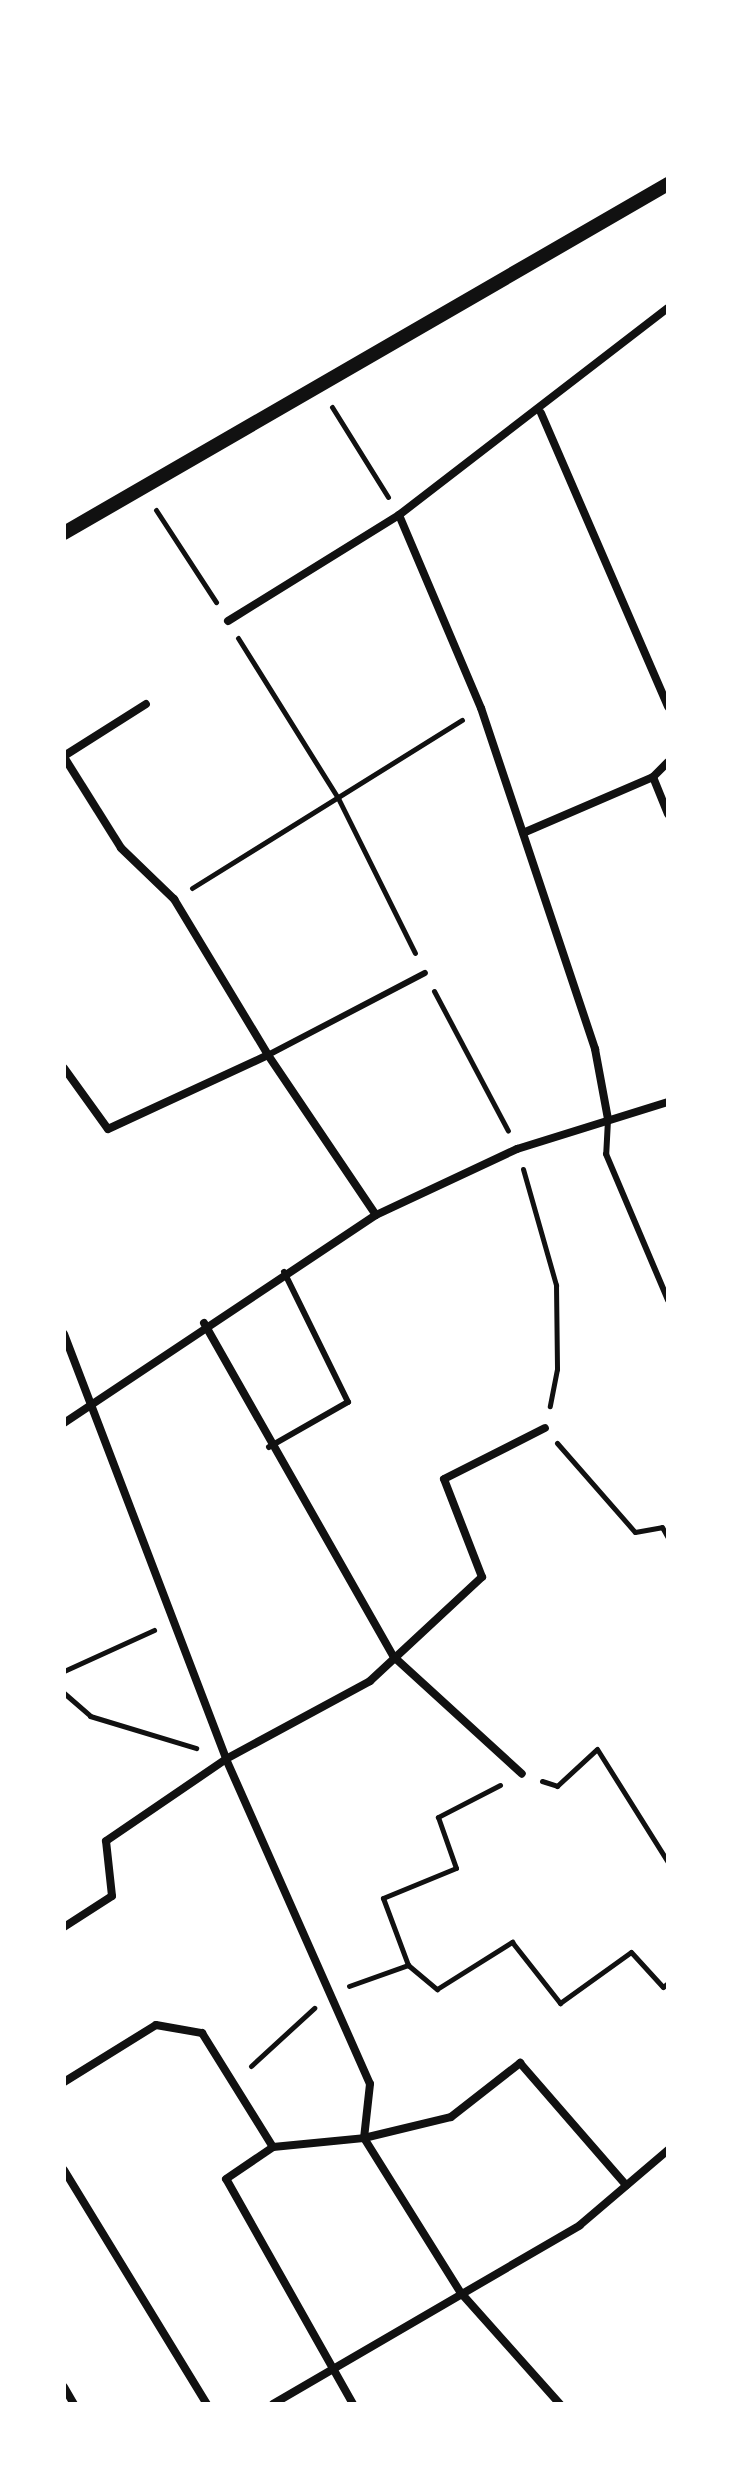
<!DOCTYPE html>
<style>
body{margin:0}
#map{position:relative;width:732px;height:2468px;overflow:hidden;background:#fff;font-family:"PT Sans Narrow",sans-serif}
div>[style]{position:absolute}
.path>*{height:5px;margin:-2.5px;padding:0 2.5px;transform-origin:2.5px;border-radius:2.5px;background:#111}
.service>*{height:6px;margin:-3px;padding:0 3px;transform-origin:3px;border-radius:3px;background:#111}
.minor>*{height:8px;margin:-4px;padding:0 4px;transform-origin:4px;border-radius:4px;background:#111}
.tertiary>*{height:14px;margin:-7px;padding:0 7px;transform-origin:7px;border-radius:7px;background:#111}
span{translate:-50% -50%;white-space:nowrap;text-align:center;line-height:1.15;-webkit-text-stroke:8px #fff;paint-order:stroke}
.frame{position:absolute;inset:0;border:66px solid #fff;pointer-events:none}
</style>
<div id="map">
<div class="path">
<i style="left:332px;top:407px;width:106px;rotate:58.1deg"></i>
<i style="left:156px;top:510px;width:110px;rotate:56.9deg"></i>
<i style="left:238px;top:638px;width:189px;rotate:58deg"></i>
<i style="left:338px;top:798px;width:173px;rotate:63.6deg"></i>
<i style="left:192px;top:888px;width:318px;rotate:-31.9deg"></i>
<i style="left:434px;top:991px;width:158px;rotate:62.1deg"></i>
<i style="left:523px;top:1169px;width:121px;rotate:74.1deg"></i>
<i style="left:556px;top:1285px;width:84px;rotate:89.3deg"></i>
<i style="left:557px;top:1369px;width:38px;rotate:101deg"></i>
<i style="left:557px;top:1443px;width:118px;rotate:48.8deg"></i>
<i style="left:635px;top:1532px;width:27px;rotate:-10deg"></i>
<i style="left:662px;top:1527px;width:13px;rotate:61deg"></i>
<i style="left:668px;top:1608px;width:20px;rotate:90deg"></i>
<i style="left:64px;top:1671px;width:99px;rotate:-24.5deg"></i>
<i style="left:64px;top:1693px;width:35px;rotate:41deg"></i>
<i style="left:90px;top:1716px;width:111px;rotate:16.8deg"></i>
<i style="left:542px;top:1781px;width:16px;rotate:18deg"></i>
<i style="left:557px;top:1786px;width:54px;rotate:-42.8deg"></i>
<i style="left:597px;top:1749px;width:133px;rotate:57.9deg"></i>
<i style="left:500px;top:1785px;width:70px;rotate:152.7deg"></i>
<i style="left:438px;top:1817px;width:54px;rotate:70.6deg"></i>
<i style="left:456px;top:1868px;width:79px;rotate:157.7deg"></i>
<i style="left:383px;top:1898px;width:72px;rotate:69.5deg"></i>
<i style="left:408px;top:1965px;width:38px;rotate:40deg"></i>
<i style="left:437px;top:1989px;width:89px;rotate:-32.1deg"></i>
<i style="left:512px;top:1942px;width:78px;rotate:51.8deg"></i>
<i style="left:560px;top:2003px;width:87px;rotate:-35.7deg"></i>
<i style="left:631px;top:1952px;width:47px;rotate:47.6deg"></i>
<i style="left:663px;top:1987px;width:6px;rotate:-39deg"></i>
<i style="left:349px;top:1986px;width:63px;rotate:-19.6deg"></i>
<i style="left:251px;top:2066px;width:86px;rotate:-42.6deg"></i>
</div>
<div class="service">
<i style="left:268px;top:1055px;width:177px;rotate:-27.6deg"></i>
<i style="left:608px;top:1120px;width:34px;rotate:93deg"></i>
<i style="left:606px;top:1154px;width:159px;rotate:67deg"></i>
<i style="left:269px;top:1447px;width:91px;rotate:-29.7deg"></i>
<i style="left:348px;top:1402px;width:145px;rotate:-116.2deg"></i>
</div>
<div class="minor">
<i style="left:541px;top:413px;width:320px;rotate:66.6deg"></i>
<i style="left:399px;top:515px;width:210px;rotate:67deg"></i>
<i style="left:481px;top:708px;width:360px;rotate:71.5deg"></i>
<i style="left:595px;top:1049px;width:71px;rotate:79.5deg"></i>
<i style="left:228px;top:621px;width:201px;rotate:-31.8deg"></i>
<i style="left:399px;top:515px;width:339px;rotate:-37.6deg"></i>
<i style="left:64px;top:756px;width:97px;rotate:-32.4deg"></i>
<i style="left:64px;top:757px;width:107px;rotate:57.9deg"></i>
<i style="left:121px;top:848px;width:74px;rotate:43.9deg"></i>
<i style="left:174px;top:899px;width:182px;rotate:58.9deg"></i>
<i style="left:653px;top:777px;width:40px;rotate:68deg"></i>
<i style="left:523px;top:833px;width:142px;rotate:-23.3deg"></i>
<i style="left:653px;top:777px;width:21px;rotate:-45deg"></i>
<i style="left:64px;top:1068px;width:75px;rotate:54.2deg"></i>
<i style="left:108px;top:1129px;width:176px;rotate:-24.8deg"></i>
<i style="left:268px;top:1055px;width:193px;rotate:56deg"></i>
<i style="left:204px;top:1323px;width:384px;rotate:60.4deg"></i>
<i style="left:394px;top:1657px;width:173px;rotate:42.4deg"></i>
<i style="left:64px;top:1334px;width:455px;rotate:69.1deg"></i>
<i style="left:226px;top:1759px;width:355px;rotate:66.1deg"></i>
<i style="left:370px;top:2084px;width:54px;rotate:96.3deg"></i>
<i style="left:364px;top:2138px;width:183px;rotate:58deg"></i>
<i style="left:461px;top:2293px;width:149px;rotate:48.3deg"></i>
<i style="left:64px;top:1423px;width:375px;rotate:-33.7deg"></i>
<i style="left:376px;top:1215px;width:156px;rotate:-25.1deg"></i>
<i style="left:517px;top:1149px;width:158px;rotate:-17.3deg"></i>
<i style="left:64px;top:1927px;width:57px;rotate:-32.9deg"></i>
<i style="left:112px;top:1896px;width:55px;rotate:-96.2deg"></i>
<i style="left:106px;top:1841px;width:145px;rotate:-34.3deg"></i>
<i style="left:226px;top:1759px;width:164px;rotate:-28.4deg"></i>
<i style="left:370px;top:1681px;width:153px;rotate:-42.9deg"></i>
<i style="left:482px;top:1577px;width:105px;rotate:-111.2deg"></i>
<i style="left:444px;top:1479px;width:113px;rotate:-26.8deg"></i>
<i style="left:64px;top:2082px;width:108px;rotate:-31.8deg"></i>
<i style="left:156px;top:2025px;width:47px;rotate:9.9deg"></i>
<i style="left:202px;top:2033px;width:134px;rotate:58.1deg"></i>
<i style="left:64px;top:2170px;width:274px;rotate:58.6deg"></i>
<i style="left:64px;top:2387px;width:20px;rotate:60deg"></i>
<i style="left:273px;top:2404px;width:355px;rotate:-30.2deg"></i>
<i style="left:580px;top:2225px;width:116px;rotate:-40.4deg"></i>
<i style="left:353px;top:2404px;width:258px;rotate:-119.4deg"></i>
<i style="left:226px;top:2179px;width:57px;rotate:-34.2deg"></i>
<i style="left:273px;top:2147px;width:91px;rotate:-5.6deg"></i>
<i style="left:364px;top:2138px;width:89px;rotate:-13.6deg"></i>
<i style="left:451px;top:2117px;width:88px;rotate:-38deg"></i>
<i style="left:520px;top:2063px;width:162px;rotate:49deg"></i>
</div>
<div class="tertiary">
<i style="left:64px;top:533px;width:698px;rotate:-30.02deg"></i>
</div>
<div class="frame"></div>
</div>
